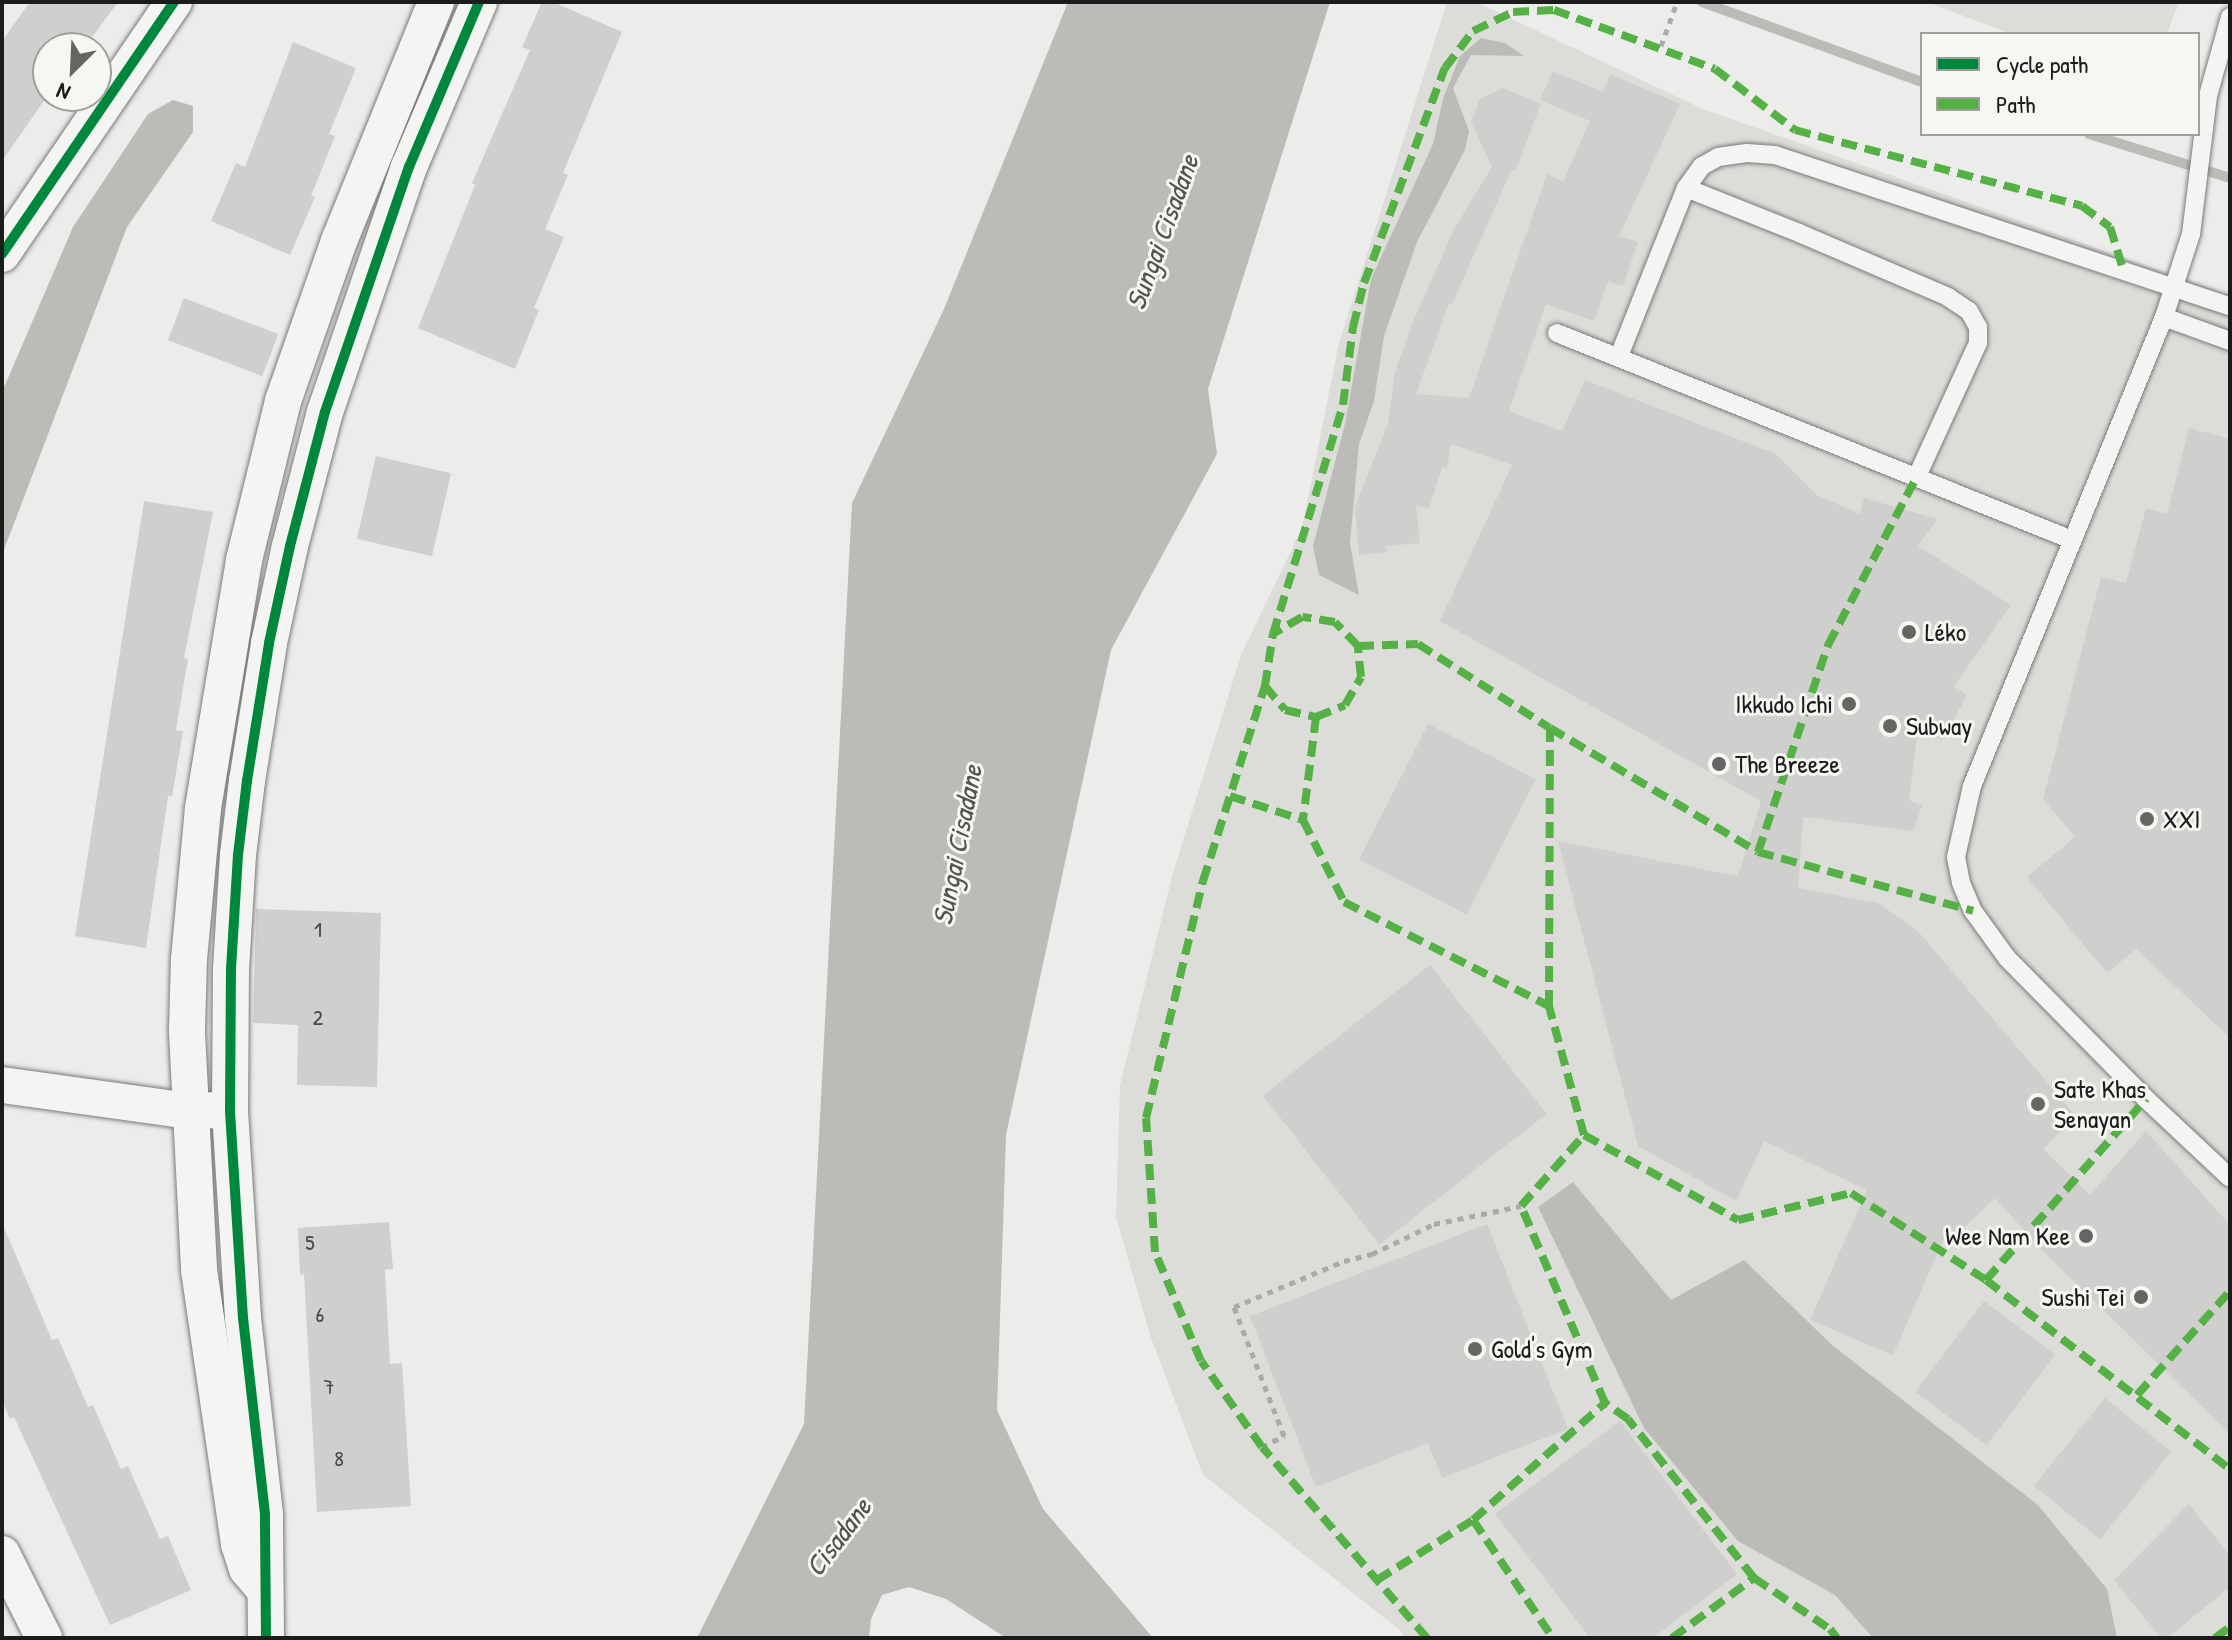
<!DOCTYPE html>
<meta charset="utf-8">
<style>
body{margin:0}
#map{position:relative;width:2232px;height:1640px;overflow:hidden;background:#ececea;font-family:"Patrick Hand",sans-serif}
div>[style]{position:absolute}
.built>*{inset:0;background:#dcdcd9}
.water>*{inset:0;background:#bbbbb8}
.stream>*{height:10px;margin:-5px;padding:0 5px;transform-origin:5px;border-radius:5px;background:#bbbbb8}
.building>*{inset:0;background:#cfcfce;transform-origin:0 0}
.path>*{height:5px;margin-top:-2.5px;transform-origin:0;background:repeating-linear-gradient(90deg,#aaaaa9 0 6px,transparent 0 12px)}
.roads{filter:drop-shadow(0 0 2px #7a7a79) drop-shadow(0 0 2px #7a7a79)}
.service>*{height:18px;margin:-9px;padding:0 9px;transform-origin:9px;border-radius:9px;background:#f4f4f2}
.minor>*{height:36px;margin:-18px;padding:0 18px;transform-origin:18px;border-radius:18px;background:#f4f4f2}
.quiet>*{height:8px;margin-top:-4px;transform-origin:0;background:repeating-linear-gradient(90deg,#55b145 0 16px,transparent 0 24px)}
.cycleway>*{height:10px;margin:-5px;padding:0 5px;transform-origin:5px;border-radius:5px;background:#00873e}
.dots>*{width:22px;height:22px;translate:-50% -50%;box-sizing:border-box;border:4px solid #f6f6f2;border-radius:50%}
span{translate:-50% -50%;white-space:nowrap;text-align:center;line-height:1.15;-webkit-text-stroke:6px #f6f6f2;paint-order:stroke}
.number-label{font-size:22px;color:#494948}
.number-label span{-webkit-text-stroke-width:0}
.poi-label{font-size:26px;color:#1c1c1c}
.left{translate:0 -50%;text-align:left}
.right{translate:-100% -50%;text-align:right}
.water-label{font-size:28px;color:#535352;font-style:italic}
.frame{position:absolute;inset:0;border:4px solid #1c1c1c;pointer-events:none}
.legend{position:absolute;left:1920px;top:32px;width:280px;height:104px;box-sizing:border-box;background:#f6f6f2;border:2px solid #9f9f9c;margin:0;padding:10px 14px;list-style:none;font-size:24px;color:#1c1c1c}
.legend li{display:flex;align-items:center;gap:16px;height:40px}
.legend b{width:40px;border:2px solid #9f9f9c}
.north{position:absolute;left:32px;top:32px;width:80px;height:80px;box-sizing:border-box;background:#f6f6f2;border:2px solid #9f9f9c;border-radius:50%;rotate:204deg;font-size:22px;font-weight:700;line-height:32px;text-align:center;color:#1c1c1c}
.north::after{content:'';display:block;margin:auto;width:28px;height:36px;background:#656564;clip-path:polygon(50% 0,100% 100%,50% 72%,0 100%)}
</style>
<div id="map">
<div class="built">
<i style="clip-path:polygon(1447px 2px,1476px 2px,1703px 109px,2230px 295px,2230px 1638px,1405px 1638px,1401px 1631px,1203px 1475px,1151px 1338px,1116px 1217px,1120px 1085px,1173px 873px,1241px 655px,1302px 528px,1339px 343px)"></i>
<i style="clip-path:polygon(1927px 2px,2179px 2px,2167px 34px,2011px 34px)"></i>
</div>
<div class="water">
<i style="clip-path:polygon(1068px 2px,1330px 2px,1208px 389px,1217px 454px,1111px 650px,1006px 1135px,997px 1410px,1043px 1509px,1153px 1638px,1006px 1638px,946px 1599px,909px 1587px,882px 1595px,871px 1619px,869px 1638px,697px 1638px,804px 1424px,852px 503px,944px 309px)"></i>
<i style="clip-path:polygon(1481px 38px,1505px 43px,1524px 56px,1471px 55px,1453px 88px,1469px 131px,1465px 150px,1417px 242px,1384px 336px,1374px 401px,1359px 444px,1350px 543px,1359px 595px,1319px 575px,1313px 546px,1345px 424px,1371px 279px,1433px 144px,1443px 99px,1460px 56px)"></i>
<i style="clip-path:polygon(173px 100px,193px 106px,193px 132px,127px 227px,2px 555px,2px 392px,73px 227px,148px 114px)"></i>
<i style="clip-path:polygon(1573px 1182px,1671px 1300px,1744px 1260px,1832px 1345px,2038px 1505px,2107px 1589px,2117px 1638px,1873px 1638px,1835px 1595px,1738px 1541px,1644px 1428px,1538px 1207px)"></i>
</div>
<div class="stream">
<i style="left:1702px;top:2px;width:234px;rotate:20deg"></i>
<i style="left:2089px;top:134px;width:148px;rotate:17.3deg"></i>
</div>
<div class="building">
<i style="clip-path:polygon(30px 2px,118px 2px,84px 48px,48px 48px,48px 95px,2px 161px,2px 41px)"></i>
<i style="clip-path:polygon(542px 2px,553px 2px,622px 32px,563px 173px,568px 175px,545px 229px,564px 237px,534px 308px,539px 310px,515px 369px,418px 328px,475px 185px,472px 183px,530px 50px,522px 47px)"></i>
<i style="clip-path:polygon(293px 42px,356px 68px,329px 134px,335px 136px,311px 196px,315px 197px,290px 255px,211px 221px,236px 163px,245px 167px)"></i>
<i style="clip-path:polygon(1553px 71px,1603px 92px,1610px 74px,1680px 104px,1619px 236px,1638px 242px,1623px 286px,1608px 281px,1594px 321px,1546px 304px,1509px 411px,1562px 431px,1585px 380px,1776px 454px,1818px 496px,1860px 514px,1864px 498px,1937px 519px,1918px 546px,2011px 605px,1954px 686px,1967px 695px,1942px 741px,1918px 729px,1909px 800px,1922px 806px,1913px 831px,1803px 817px,1798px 888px,1878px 903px,1917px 930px,2076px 1116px,2043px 1149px,2090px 1195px,2146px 1131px,2230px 1225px,2230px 1434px,2042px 1250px,1995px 1198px,1958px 1234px,1948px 1229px,1893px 1355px,1810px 1320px,1867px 1190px,1764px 1141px,1736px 1201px,1638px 1146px,1558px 841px,1738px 876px,1761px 801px,1440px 621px,1512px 465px,1451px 444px,1447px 468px,1442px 467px,1429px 509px,1416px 505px,1420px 543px,1386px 546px,1387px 552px,1359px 555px,1355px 507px,1388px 423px,1395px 372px,1413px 322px,1454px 229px,1492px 167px,1471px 122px,1480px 99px,1502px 88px,1541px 103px,1516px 170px,1512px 169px,1452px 304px,1449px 303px,1416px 394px,1469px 398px,1547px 174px,1563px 182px,1590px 121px,1540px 100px)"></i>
<i style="left:184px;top:298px;width:101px;height:45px;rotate:21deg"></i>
<i style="clip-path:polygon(2189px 428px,2230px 439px,2230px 1038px,2136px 949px,2107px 973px,2027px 877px,2075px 837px,2043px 799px,2101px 577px,2126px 583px,2146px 508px,2167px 514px)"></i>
<i style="left:376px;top:456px;width:77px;height:85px;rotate:13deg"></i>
<i style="clip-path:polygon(144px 501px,213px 512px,184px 658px,188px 659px,176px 730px,183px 731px,172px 797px,168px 796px,146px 948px,75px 936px)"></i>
<i style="left:1428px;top:724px;width:121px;height:152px;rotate:27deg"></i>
<i style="clip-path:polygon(256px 909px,381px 913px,377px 1087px,297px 1085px,298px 1025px,253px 1023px)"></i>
<i style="left:1430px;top:965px;width:189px;height:212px;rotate:52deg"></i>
<i style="clip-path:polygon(389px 1222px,393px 1269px,385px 1270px,390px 1364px,402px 1363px,411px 1506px,317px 1512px,304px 1274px,300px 1275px,298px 1228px)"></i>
<i style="clip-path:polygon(2px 1223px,52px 1340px,58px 1338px,88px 1407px,93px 1405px,121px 1469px,128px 1466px,160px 1539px,168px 1536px,191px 1590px,110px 1625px,14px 1417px,10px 1419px,2px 1400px)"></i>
<i style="clip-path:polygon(1487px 1224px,1568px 1429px,1442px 1478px,1428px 1443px,1316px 1487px,1250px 1316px)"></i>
<i style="left:1984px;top:1301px;width:89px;height:114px;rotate:37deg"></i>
<i style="left:2105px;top:1398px;width:85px;height:113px;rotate:39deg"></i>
<i style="clip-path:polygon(1620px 1421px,1737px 1574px,1653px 1638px,1590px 1638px,1495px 1514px)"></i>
<i style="clip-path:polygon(2189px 1504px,2230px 1556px,2230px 1587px,2167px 1638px,2161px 1638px,2114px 1580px)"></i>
</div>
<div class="path">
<i style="left:1661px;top:46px;width:47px;rotate:-70deg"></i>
<i style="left:1262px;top:1447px;width:25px;rotate:-27deg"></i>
<i style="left:1284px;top:1436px;width:138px;rotate:-111.2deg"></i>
<i style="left:1234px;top:1307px;width:119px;rotate:-22.7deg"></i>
<i style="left:1344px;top:1261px;width:29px;rotate:-14deg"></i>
<i style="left:1372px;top:1254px;width:69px;rotate:-25.8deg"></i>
<i style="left:1434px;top:1224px;width:89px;rotate:-11.7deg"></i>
</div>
<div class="roads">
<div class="service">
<i style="left:2230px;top:17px;width:82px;rotate:105.6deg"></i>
<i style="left:2208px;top:96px;width:139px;rotate:97deg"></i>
<i style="left:2191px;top:234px;width:87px;rotate:108deg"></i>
<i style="left:2164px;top:317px;width:507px;rotate:112.26deg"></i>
<i style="left:1972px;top:786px;width:73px;rotate:102.7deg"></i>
<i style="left:1956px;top:857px;width:26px;rotate:79deg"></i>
<i style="left:1961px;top:883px;width:30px;rotate:67deg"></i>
<i style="left:1973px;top:911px;width:58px;rotate:54.1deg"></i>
<i style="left:2007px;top:958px;width:198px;rotate:45.4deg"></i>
<i style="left:2146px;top:1099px;width:115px;rotate:43.2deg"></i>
<i style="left:1686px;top:188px;width:27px;rotate:-54deg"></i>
<i style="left:1702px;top:166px;width:18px;rotate:-29deg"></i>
<i style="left:1718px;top:157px;width:29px;rotate:-8deg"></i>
<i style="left:1747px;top:153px;width:28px;rotate:4deg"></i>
<i style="left:1775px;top:155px;width:479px;rotate:18.4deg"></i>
<i style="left:2164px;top:317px;width:70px;rotate:20deg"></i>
<i style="left:1557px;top:333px;width:555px;rotate:21.9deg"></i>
<i style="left:1619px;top:356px;width:181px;rotate:-68.3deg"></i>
<i style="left:1686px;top:188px;width:122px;rotate:21.7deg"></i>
<i style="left:1799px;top:233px;width:162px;rotate:23.2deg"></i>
<i style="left:1948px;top:297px;width:25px;rotate:34deg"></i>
<i style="left:1969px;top:311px;width:18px;rotate:61deg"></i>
<i style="left:1978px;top:327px;width:16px;rotate:90deg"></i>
<i style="left:1978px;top:343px;width:146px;rotate:114.6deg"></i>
</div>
<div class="minor">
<i style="left:2px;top:254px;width:305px;rotate:-55.7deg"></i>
<i style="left:2px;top:1085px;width:189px;rotate:7.9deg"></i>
<i style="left:189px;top:1111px;width:23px;rotate:-2deg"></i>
<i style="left:2px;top:1554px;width:94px;rotate:63.4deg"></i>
<i style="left:263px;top:1588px;width:25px;rotate:-130deg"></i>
<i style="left:247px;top:1569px;width:26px;rotate:-108deg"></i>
<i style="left:239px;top:1544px;width:278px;rotate:-98.3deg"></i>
<i style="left:199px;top:1269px;width:240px;rotate:-92.9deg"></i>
<i style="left:187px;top:1029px;width:70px;rotate:-88.4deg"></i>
<i style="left:189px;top:959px;width:152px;rotate:-84.7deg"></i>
<i style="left:203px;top:808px;width:251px;rotate:-80.6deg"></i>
<i style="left:244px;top:560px;width:164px;rotate:-76.2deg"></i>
<i style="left:283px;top:401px;width:170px;rotate:-70.7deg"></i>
<i style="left:339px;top:241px;width:258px;rotate:-67.9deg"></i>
<i style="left:266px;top:1638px;width:124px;rotate:-90.5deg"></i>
<i style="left:265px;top:1514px;width:197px;rotate:-96.4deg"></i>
<i style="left:243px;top:1318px;width:208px;rotate:-93.6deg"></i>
<i style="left:230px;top:1110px;width:141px;rotate:-89.6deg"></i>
<i style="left:231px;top:969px;width:114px;rotate:-86.5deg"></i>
<i style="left:238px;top:855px;width:75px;rotate:-83.1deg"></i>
<i style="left:247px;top:781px;width:140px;rotate:-80.9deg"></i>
<i style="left:269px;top:643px;width:99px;rotate:-77.8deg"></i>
<i style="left:290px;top:546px;width:138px;rotate:-75.4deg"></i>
<i style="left:325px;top:412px;width:259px;rotate:-71.1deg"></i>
<i style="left:409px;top:167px;width:179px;rotate:-67deg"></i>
</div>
</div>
<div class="quiet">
<i style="left:1358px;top:646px;width:60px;rotate:-1.9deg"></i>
<i style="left:1418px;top:644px;width:156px;rotate:32.5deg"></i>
<i style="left:1265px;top:686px;width:31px;rotate:50deg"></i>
<i style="left:1285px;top:710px;width:32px;rotate:13deg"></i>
<i style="left:1316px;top:717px;width:31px;rotate:-22deg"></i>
<i style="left:1345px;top:705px;width:32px;rotate:-60deg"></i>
<i style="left:1361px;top:677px;width:31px;rotate:-96deg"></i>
<i style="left:1358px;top:646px;width:33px;rotate:-134deg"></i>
<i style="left:1335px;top:622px;width:33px;rotate:-171deg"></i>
<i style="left:1302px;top:617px;width:34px;rotate:150deg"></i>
<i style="left:1316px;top:717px;width:104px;rotate:97.2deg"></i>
<i style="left:1303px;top:820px;width:92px;rotate:63.4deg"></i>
<i style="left:1344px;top:902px;width:230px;rotate:26.9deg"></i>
<i style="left:1230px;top:796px;width:77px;rotate:18.2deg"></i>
<i style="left:1758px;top:852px;width:219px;rotate:-71.3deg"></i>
<i style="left:1828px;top:645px;width:191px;rotate:-62.2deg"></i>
<i style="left:1584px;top:1135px;width:176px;rotate:28.9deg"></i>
<i style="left:1738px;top:1220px;width:116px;rotate:-13.4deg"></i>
<i style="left:1851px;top:1193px;width:161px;rotate:32.8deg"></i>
<i style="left:1986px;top:1280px;width:309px;rotate:37.8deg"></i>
<i style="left:1986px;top:1280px;width:242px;rotate:-48.5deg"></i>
<i style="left:2137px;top:1395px;width:140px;rotate:-48.2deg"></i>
<i style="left:1473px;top:1520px;width:143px;rotate:55.9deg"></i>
<i style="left:1754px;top:1578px;width:203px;rotate:-128.4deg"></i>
<i style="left:1628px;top:1419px;width:28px;rotate:-145deg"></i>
<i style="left:1605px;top:1403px;width:214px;rotate:-113.1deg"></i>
<i style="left:1521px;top:1206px;width:95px;rotate:-48.4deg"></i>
<i style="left:1584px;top:1135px;width:134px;rotate:-105.2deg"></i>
<i style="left:1549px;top:1006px;width:278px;rotate:-89.8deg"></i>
<i style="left:1550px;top:728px;width:242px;rotate:30.8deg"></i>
<i style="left:1758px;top:852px;width:223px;rotate:15.3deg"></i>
<i style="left:1377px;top:1580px;width:113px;rotate:-32deg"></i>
<i style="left:1473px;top:1520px;width:176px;rotate:-41.6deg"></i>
<i style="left:1427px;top:1638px;width:252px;rotate:-130.8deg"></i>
<i style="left:1262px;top:1447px;width:105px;rotate:-125.3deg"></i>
<i style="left:1201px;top:1361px;width:118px;rotate:-112.9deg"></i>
<i style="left:1155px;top:1252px;width:134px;rotate:-93.8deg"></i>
<i style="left:1146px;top:1118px;width:244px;rotate:-76.5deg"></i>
<i style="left:1203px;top:881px;width:205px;rotate:-72.4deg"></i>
<i style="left:1265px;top:686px;width:53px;rotate:-81.3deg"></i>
<i style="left:1273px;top:634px;width:239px;rotate:-73deg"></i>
<i style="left:1343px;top:405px;width:79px;rotate:-82.7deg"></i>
<i style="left:1353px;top:327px;width:45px;rotate:-76deg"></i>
<i style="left:1364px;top:283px;width:230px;rotate:-69.4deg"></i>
<i style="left:1445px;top:68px;width:46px;rotate:-52.9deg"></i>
<i style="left:1473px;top:31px;width:44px;rotate:-25.4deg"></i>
<i style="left:1513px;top:12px;width:41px;rotate:-2.8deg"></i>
<i style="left:1554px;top:10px;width:171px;rotate:20.1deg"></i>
<i style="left:1715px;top:69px;width:101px;rotate:37.3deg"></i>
<i style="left:1795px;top:130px;width:297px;rotate:14.8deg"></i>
<i style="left:2082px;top:206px;width:35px;rotate:37deg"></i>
<i style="left:2110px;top:227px;width:47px;rotate:72.7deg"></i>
<i style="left:1672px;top:1638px;width:102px;rotate:-36.2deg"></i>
<i style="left:1754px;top:1578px;width:92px;rotate:33.9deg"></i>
<i style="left:1830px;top:1629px;width:11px;rotate:52deg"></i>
<i style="left:2215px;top:1638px;width:19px;rotate:-36deg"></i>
</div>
<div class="cycleway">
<i style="left:2px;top:254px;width:305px;rotate:-55.7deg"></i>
<i style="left:266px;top:1638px;width:124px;rotate:-90.5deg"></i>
<i style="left:265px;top:1514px;width:197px;rotate:-96.4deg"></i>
<i style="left:243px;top:1318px;width:208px;rotate:-93.6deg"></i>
<i style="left:230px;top:1110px;width:141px;rotate:-89.6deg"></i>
<i style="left:231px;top:969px;width:114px;rotate:-86.5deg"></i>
<i style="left:238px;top:855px;width:75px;rotate:-83.1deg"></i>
<i style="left:247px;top:781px;width:140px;rotate:-80.9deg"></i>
<i style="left:269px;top:643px;width:99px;rotate:-77.8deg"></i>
<i style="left:290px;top:546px;width:138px;rotate:-75.4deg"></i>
<i style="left:325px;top:412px;width:259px;rotate:-71.1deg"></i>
<i style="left:409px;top:167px;width:179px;rotate:-67deg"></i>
</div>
<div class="dots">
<i style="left:1909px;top:632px;background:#656564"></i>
<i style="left:1849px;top:704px;background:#656564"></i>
<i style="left:1890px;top:726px;background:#656564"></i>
<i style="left:1719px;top:764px;background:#656564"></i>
<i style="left:2147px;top:819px;background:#656564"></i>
<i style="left:2038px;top:1104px;background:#656564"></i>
<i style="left:2086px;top:1236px;background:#656564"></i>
<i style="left:2141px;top:1297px;background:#656564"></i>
<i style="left:1475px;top:1349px;background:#656564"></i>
</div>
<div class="number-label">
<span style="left:318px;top:930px">1</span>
<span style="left:318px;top:1018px">2</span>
<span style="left:310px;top:1243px">5</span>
<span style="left:320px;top:1315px">6</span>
<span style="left:329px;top:1387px">7</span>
<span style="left:339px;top:1459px">8</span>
</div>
<div class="poi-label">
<span class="left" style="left:1925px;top:632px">Léko</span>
<span class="right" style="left:1833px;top:704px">Ikkudo Ichi</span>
<span class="left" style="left:1906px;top:726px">Subway</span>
<span class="left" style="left:1735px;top:764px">The Breeze</span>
<span class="left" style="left:2163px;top:819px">XXI</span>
<span class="left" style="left:2054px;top:1104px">Sate Khas<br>Senayan</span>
<span class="right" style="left:2070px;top:1236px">Wee Nam Kee</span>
<span class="right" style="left:2125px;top:1297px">Sushi Tei</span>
<span class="left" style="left:1491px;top:1349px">Gold's Gym</span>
</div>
<div class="water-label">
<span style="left:1162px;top:232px;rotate:-70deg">Sungai Cisadane</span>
<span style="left:957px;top:845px;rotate:-79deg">Sungai Cisadane</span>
<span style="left:838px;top:1537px;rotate:-53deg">Cisadane</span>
</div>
<div class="frame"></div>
<ul class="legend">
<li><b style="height:10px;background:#00873e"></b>Cycle path</li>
<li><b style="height:10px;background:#55b145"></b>Path</li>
</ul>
<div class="north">N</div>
</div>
